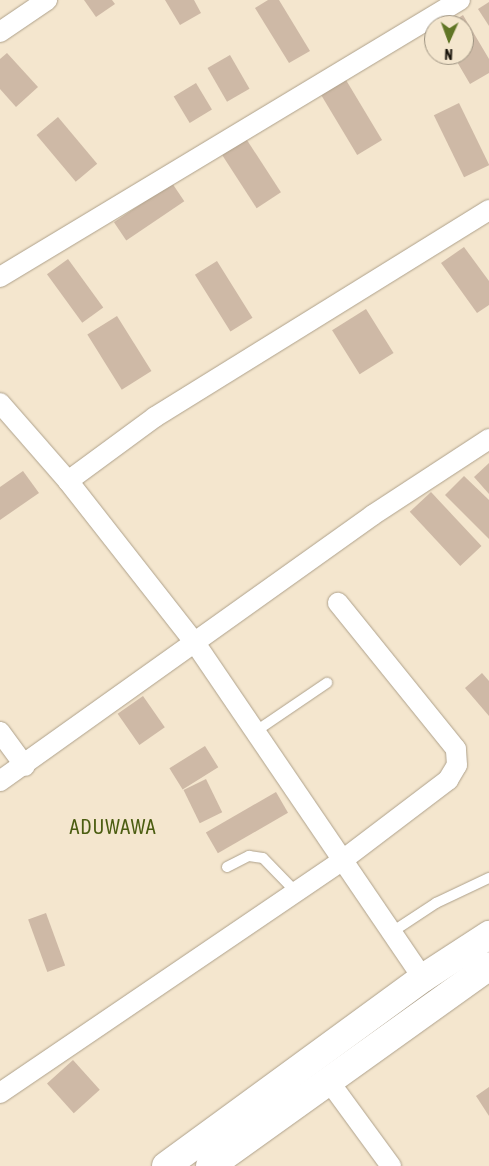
<!DOCTYPE html>
<style>
body{margin:0}
#map{position:relative;width:489px;height:1166px;overflow:hidden;background:#f4e6ce;font-family:"Asap Condensed",sans-serif}
div>[style]{position:absolute}
.building>*{inset:0;background:#ceb9a6;transform-origin:0 0}
.roads{filter:drop-shadow(0 0 1px #aea18b) drop-shadow(0 0 1px #aea18b)}
.service>*{height:10px;margin:-5px;padding:0 5px;transform-origin:5px;border-radius:5px;background:#fff}
.minor>*{height:20px;margin:-10px;padding:0 10px;transform-origin:10px;border-radius:10px;background:#fff}
.trunk>*{height:28px;margin:-14px;padding:0 14px;transform-origin:14px;border-radius:14px;background:#fff}
span{translate:-50% -50%;white-space:nowrap;text-align:center;line-height:1.15;-webkit-text-stroke:4px #f4e6ce;paint-order:stroke}
.quarter-label{font-size:20px;color:#4b5d11;letter-spacing:1px}
.north{position:absolute;left:424px;top:15px;width:50px;height:50px;box-sizing:border-box;background:#f4e6ce;border:1px solid #9c9280;border-radius:50%;rotate:182deg;font-size:14px;font-weight:700;line-height:20px;text-align:center;color:#18130b}
.north::after{content:'';display:block;margin:auto;width:18px;height:22px;background:#607525;clip-path:polygon(50% 0,100% 100%,50% 72%,0 100%)}
</style>
<div id="map">
<div class="building">
<i style="clip-path:polygon(84px 0,112px 0,115px 4px,96px 17px)"></i>
<i style="clip-path:polygon(165px 0,194px 0,201px 13px,180px 25px)"></i>
<i style="clip-path:polygon(268px 0,279px 0,310px 51px,289px 63px,255px 8px)"></i>
<i style="clip-path:polygon(489px 2px,489px 26px,478px 9px)"></i>
<i style="clip-path:polygon(463px 15px,489px 59px,489px 73px,470px 84px,453px 55px,464px 55px,464px 25px,447px 25px)"></i>
<i style="clip-path:polygon(7px 53px,38px 87px,16px 107px,0 89px,0 59px)"></i>
<i style="left:230px;top:55px;width:39px;height:26px;rotate:60deg"></i>
<i style="left:346px;top:80px;width:70px;height:29px;rotate:59deg"></i>
<i style="left:196px;top:83px;width:31px;height:26px;rotate:59deg"></i>
<i style="left:459px;top:103px;width:69px;height:28px;rotate:64deg"></i>
<i style="left:58px;top:117px;width:61px;height:28px;rotate:50deg"></i>
<i style="left:245px;top:137px;width:66px;height:29px;rotate:57deg"></i>
<i style="left:172px;top:183px;width:22px;height:70px;rotate:56deg"></i>
<i style="clip-path:polygon(464px 247px,489px 281px,489px 305px,477px 313px,441px 263px)"></i>
<i style="left:68px;top:259px;width:60px;height:26px;rotate:54deg"></i>
<i style="left:217px;top:261px;width:67px;height:26px;rotate:58deg"></i>
<i style="left:366px;top:309px;width:52px;height:40px;rotate:58deg"></i>
<i style="left:117px;top:316px;width:65px;height:35px;rotate:58deg"></i>
<i style="clip-path:polygon(489px 463px,489px 494px,474px 477px)"></i>
<i style="clip-path:polygon(23px 471px,39px 493px,0 520px,0 487px)"></i>
<i style="clip-path:polygon(464px 476px,489px 500px,489px 539px,445px 495px)"></i>
<i style="left:431px;top:492px;width:74px;height:29px;rotate:47deg"></i>
<i style="clip-path:polygon(482px 673px,489px 681px,489px 716px,465px 688px)"></i>
<i style="left:143px;top:696px;width:38px;height:31px;rotate:55deg"></i>
<i style="left:205px;top:746px;width:25px;height:42px;rotate:58deg"></i>
<i style="left:206px;top:779px;width:37px;height:25px;rotate:64deg"></i>
<i style="left:276px;top:792px;width:24px;height:81px;rotate:60deg"></i>
<i style="left:46px;top:913px;width:56px;height:19px;rotate:70deg"></i>
<i style="left:73px;top:1060px;width:40px;height:35px;rotate:48deg"></i>
<i style="clip-path:polygon(489px 1087px,489px 1116px,476px 1096px)"></i>
</div>
<div class="roads">
<div class="service">
<i style="left:256px;top:731px;width:86px;rotate:-34.1deg"></i>
<i style="left:227px;top:867px;width:25px;rotate:-27deg"></i>
<i style="left:249px;top:856px;width:14px;rotate:8deg"></i>
<i style="left:263px;top:858px;width:46px;rotate:45.9deg"></i>
<i style="left:392px;top:932px;width:53px;rotate:-33.4deg"></i>
<i style="left:436px;top:903px;width:59px;rotate:-25.3deg"></i>
</div>
<div class="minor">
<i style="left:0;top:32px;width:57px;rotate:-34.2deg"></i>
<i style="left:0;top:277px;width:537px;rotate:-31.06deg"></i>
<i style="left:0;top:403px;width:103px;rotate:48.9deg"></i>
<i style="left:68px;top:481px;width:206px;rotate:51.9deg"></i>
<i style="left:195px;top:643px;width:405px;rotate:55.8deg"></i>
<i style="left:68px;top:481px;width:108px;rotate:-36.3deg"></i>
<i style="left:155px;top:417px;width:393px;rotate:-31.8deg"></i>
<i style="left:0;top:732px;width:42px;rotate:53.7deg"></i>
<i style="left:0;top:781px;width:458px;rotate:-35.5deg"></i>
<i style="left:373px;top:515px;width:139px;rotate:-33.2deg"></i>
<i style="left:328px;top:1080px;width:107px;rotate:53.8deg"></i>
<i style="left:0;top:1093px;width:416px;rotate:-34.2deg"></i>
<i style="left:344px;top:859px;width:131px;rotate:-37.2deg"></i>
<i style="left:448px;top:780px;width:17px;rotate:-59deg"></i>
<i style="left:457px;top:765px;width:16px;rotate:-94deg"></i>
<i style="left:456px;top:749px;width:188px;rotate:-128.9deg"></i>
</div>
<div class="trunk">
<i style="left:166px;top:1166px;width:318px;rotate:-36.2deg"></i>
<i style="left:423px;top:978px;width:79px;rotate:-33.1deg"></i>
<i style="left:210px;top:1166px;width:343px;rotate:-35.6deg"></i>
</div>
</div>
<div class="quarter-label">
<span style="left:113px;top:826px">ADUWAWA</span>
</div>
<div class="north">N</div>
</div>
